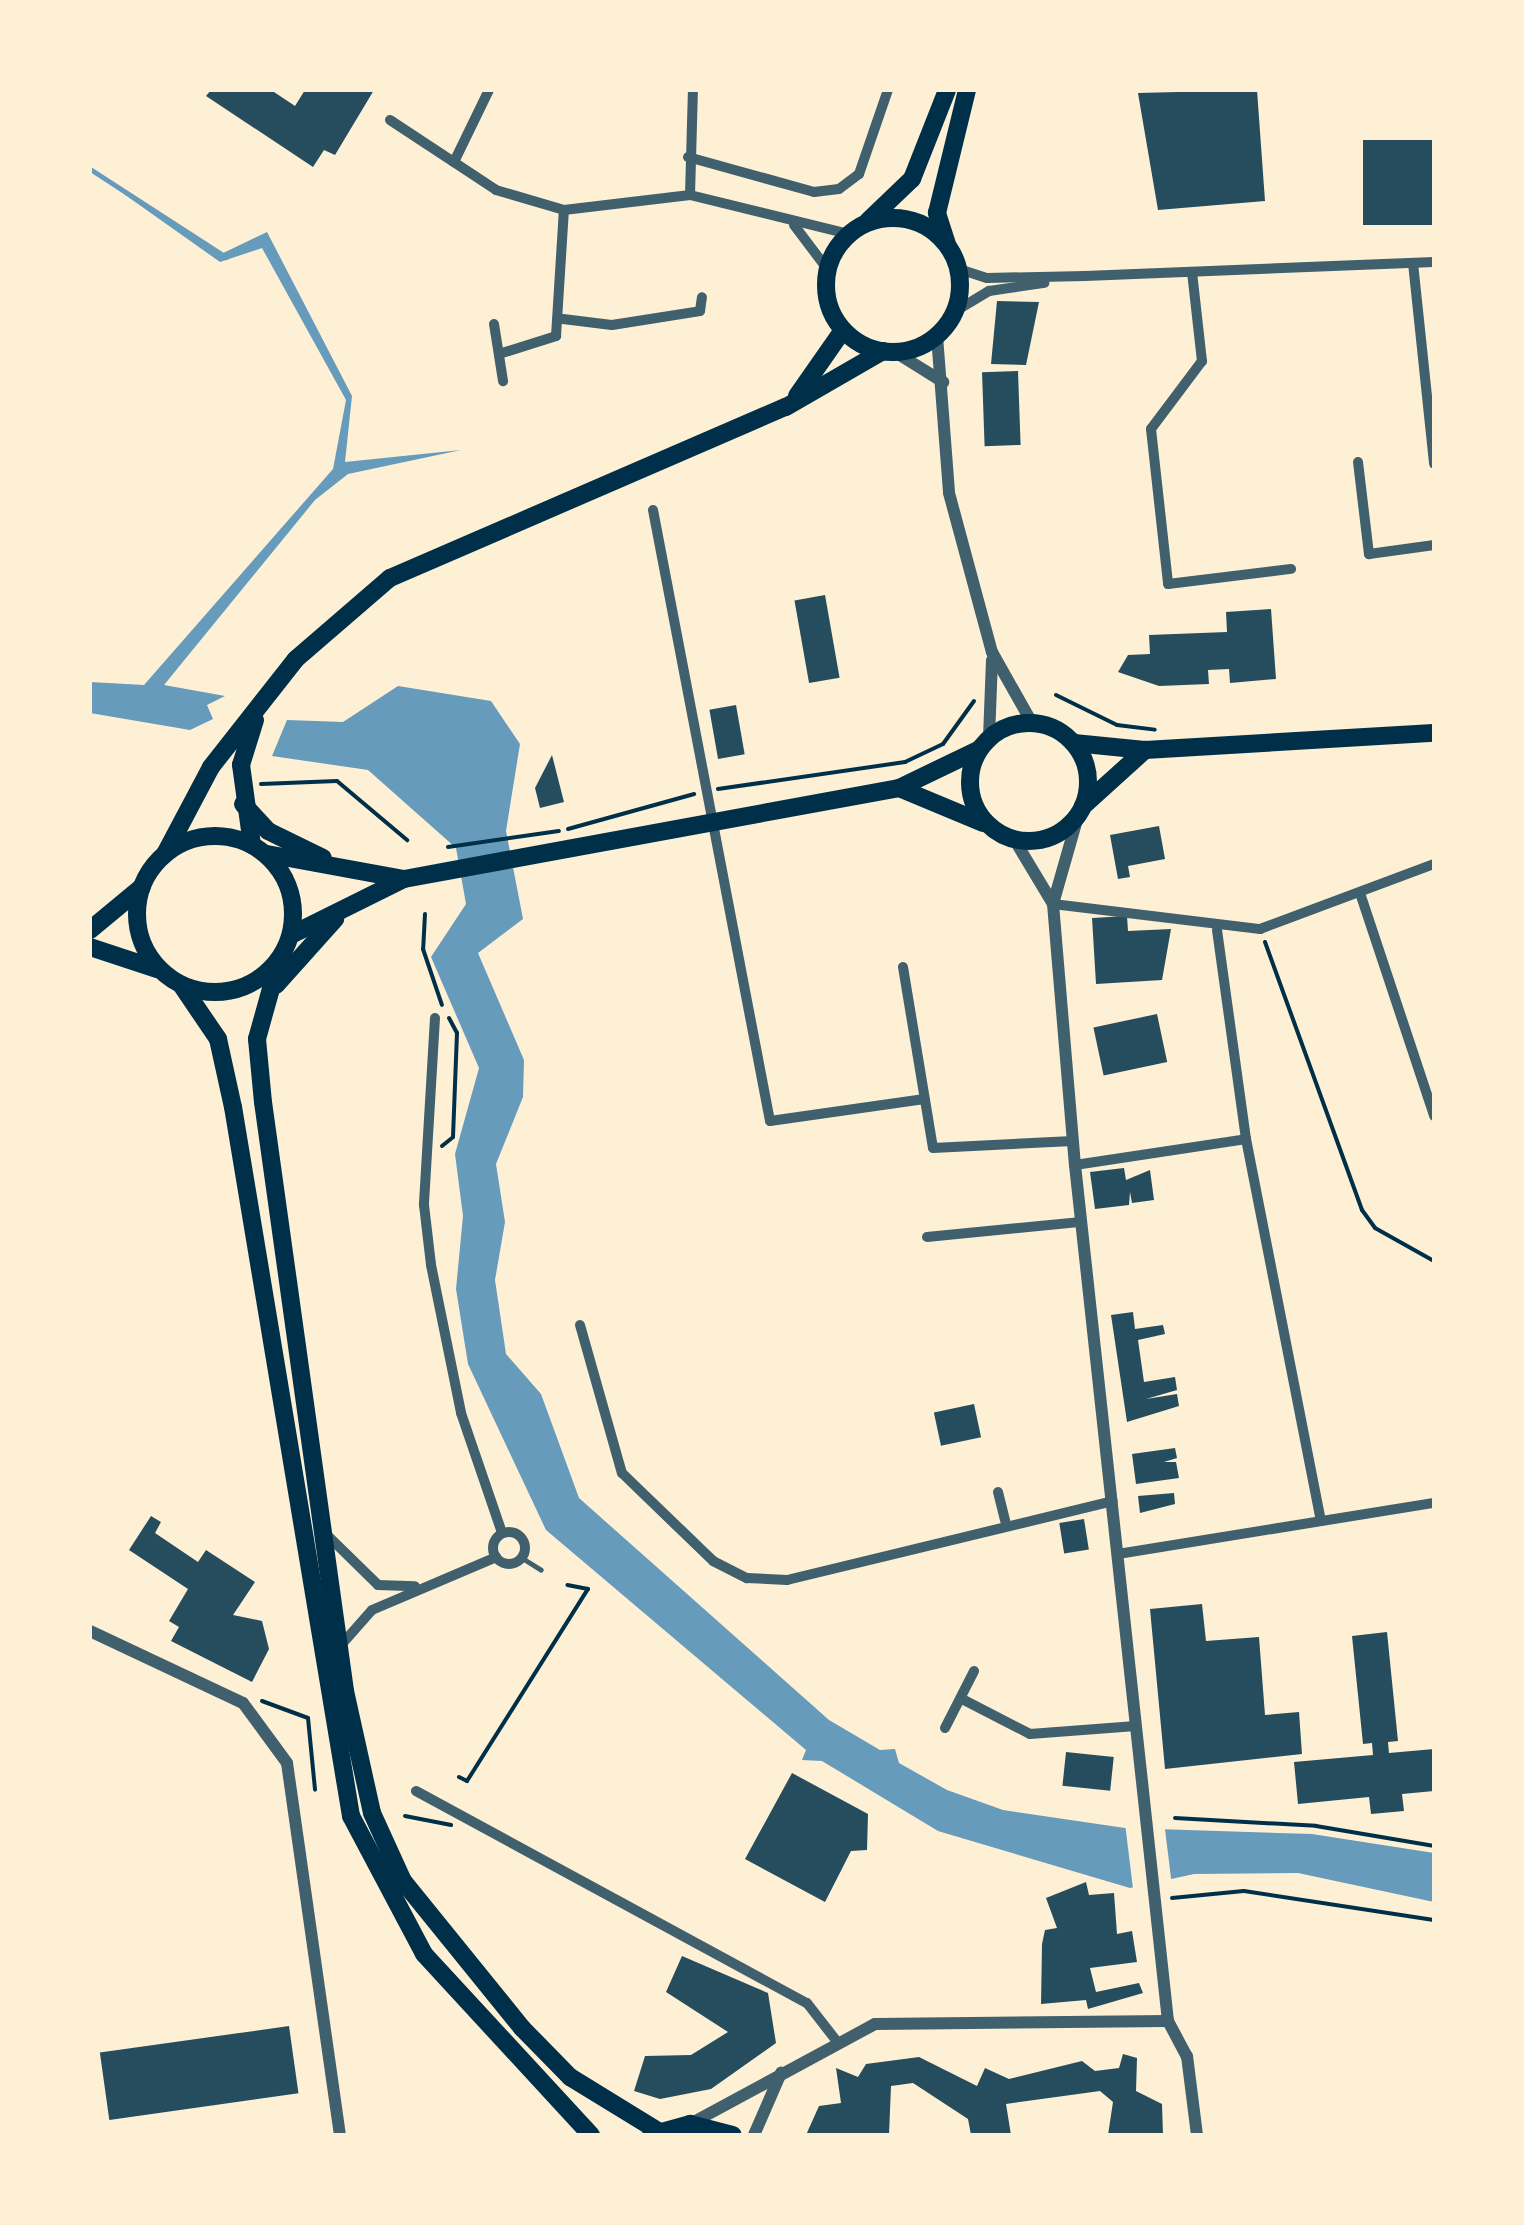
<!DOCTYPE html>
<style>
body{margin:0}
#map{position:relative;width:1524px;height:2225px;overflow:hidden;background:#fdf0d5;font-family:"PT Sans Narrow",sans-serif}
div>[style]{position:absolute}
.water>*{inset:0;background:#669bbc}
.pier>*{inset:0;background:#fdf0d5;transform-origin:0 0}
.stream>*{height:5px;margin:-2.5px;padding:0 2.5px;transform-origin:2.5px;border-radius:2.5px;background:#669bbc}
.building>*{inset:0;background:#264d5e;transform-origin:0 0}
.path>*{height:4px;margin:-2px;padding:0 2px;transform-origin:2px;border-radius:2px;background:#003049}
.service>*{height:5px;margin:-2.5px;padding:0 2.5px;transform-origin:2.5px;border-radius:2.5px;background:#3f606c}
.minor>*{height:10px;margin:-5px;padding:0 5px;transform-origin:5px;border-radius:5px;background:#3f606c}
.minor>.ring{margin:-5px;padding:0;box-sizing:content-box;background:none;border:10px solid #3f606c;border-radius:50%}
.tertiary>*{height:12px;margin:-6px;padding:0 6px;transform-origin:6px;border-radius:6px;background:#3f606c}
.primary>*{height:18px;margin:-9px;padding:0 9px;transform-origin:9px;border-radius:9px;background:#003049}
.primary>.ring{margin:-9px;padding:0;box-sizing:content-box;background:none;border:18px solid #003049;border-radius:50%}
span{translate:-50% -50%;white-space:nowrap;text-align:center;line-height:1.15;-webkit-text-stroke:9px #fdf0d5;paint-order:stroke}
.frame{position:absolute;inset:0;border:92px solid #fdf0d5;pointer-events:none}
</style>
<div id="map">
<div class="water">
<i style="clip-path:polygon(90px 170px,219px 255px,267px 232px,352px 396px,345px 462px,461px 450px,348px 474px,315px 500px,164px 685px,225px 696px,207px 705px,213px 719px,190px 730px,90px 713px,90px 682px,144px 685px,333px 469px,346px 400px,262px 248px,220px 262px)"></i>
<i style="clip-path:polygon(398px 686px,491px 701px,520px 744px,506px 831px,523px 919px,478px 953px,524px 1060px,523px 1097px,496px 1164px,505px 1222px,495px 1280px,506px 1354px,541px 1394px,579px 1498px,829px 1720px,880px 1750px,895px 1749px,899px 1763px,947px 1790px,1003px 1810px,1125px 1828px,1312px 1834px,1434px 1853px,1434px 1902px,1298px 1873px,1194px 1874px,1130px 1888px,938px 1831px,822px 1761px,802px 1760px,806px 1750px,546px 1530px,468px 1364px,456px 1289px,463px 1216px,455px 1154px,479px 1068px,431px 957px,466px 904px,456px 848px,368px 770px,272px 756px,287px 720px,343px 722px)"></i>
</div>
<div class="pier">
<i style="left:1164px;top:1821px;width:64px;height:39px;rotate:83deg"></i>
</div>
<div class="stream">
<i style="left:90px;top:169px;width:162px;rotate:32.9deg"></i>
</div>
<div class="building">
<i style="clip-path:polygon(211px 90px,271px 90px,295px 106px,305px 90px,374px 90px,335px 155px,324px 150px,313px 167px,206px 96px)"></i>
<i style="clip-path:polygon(1257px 90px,1265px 201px,1158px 210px,1138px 93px)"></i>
<i style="left:1434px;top:140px;width:85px;height:71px;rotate:90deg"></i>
<i style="clip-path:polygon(997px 301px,1039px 302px,1026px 365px,991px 364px)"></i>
<i style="left:1018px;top:371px;width:74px;height:36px;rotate:88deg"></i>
<i style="left:825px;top:595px;width:84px;height:31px;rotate:80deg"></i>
<i style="clip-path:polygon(1271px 609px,1276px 679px,1230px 683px,1229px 669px,1208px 670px,1209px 684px,1159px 686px,1118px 672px,1128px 655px,1150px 654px,1149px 635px,1227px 632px,1226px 612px)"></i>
<i style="left:736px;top:705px;width:50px;height:27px;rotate:80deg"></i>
<i style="clip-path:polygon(552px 755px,564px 802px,540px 808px,535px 788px)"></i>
<i style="clip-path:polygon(1159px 826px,1165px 859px,1128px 866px,1130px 877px,1118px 879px,1110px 835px)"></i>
<i style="clip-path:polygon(1127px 916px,1128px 931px,1171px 929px,1162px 980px,1096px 984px,1092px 918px)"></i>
<i style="left:1157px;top:1014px;width:49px;height:65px;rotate:78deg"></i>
<i style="clip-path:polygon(1124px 1168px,1126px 1180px,1150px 1170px,1154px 1200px,1132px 1203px,1130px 1192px,1129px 1205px,1095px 1209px,1090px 1172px)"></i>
<i style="clip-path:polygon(1133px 1312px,1135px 1329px,1163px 1325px,1165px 1334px,1138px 1340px,1144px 1382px,1175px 1377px,1177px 1390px,1146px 1399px,1177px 1394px,1179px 1406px,1127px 1422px,1111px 1315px)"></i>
<i style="left:974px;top:1404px;width:34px;height:41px;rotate:78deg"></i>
<i style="clip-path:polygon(1175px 1448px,1177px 1458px,1164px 1462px,1176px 1462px,1179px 1478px,1136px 1484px,1132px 1454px)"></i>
<i style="clip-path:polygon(1174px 1493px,1175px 1504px,1140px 1513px,1138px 1496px)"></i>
<i style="clip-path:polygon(151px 1516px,161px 1522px,155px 1533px,198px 1562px,206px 1550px,255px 1582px,233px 1615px,262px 1621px,269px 1649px,252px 1682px,171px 1641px,179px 1627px,169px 1621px,188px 1589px,129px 1550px)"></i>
<i style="left:1084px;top:1519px;width:31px;height:25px;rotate:81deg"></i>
<i style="clip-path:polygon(1202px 1604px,1206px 1641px,1259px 1637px,1265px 1715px,1299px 1712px,1302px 1754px,1165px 1769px,1150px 1609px)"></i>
<i style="clip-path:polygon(1387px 1632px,1398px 1741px,1388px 1742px,1389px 1753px,1434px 1749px,1434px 1791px,1402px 1794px,1404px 1811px,1371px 1814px,1369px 1797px,1298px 1804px,1294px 1762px,1373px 1755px,1372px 1743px,1363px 1744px,1352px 1636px)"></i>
<i style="left:1066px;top:1752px;width:48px;height:34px;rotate:6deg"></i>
<i style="clip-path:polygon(792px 1773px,868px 1814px,867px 1850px,851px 1851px,825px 1902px,745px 1859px)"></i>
<i style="clip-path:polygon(1086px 1882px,1089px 1895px,1114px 1893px,1117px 1934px,1132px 1931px,1137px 1962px,1090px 1968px,1096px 1992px,1139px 1983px,1143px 1993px,1088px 2009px,1086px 2000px,1041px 2004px,1042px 1944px,1045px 1930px,1057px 1928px,1046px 1898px)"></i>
<i style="clip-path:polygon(682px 1956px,768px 1993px,776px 2043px,711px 2089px,660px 2099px,634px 2091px,645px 2056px,691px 2055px,728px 2032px,666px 1992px)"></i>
<i style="left:289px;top:2026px;width:68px;height:191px;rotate:82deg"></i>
<i style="clip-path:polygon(1123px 2054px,1137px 2058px,1136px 2091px,1162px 2104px,1163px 2135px,1108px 2135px,1113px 2102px,1100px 2091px,1006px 2104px,1011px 2135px,971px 2135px,968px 2119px,913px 2083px,891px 2086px,889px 2135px,806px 2135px,819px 2106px,841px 2103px,836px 2068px,858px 2077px,866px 2064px,919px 2057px,977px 2086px,985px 2068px,1009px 2079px,1082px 2061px,1095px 2071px,1119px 2068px)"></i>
</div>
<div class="path">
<i style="left:1056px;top:695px;width:68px;rotate:26.2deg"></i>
<i style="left:1117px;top:725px;width:38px;rotate:7deg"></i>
<i style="left:261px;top:784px;width:76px;rotate:-2.3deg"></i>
<i style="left:337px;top:781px;width:92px;rotate:40.1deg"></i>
<i style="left:718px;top:789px;width:189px;rotate:-8.2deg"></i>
<i style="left:905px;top:762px;width:42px;rotate:-25.3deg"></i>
<i style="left:943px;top:744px;width:53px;rotate:-54.2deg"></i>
<i style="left:568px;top:829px;width:131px;rotate:-15.5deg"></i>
<i style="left:448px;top:847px;width:112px;rotate:-8.2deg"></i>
<i style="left:425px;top:914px;width:35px;rotate:93deg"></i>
<i style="left:423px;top:949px;width:59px;rotate:71.3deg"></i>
<i style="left:1265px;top:942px;width:285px;rotate:70.1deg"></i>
<i style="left:1362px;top:1210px;width:22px;rotate:54deg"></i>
<i style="left:1375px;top:1228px;width:68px;rotate:29.2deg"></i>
<i style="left:442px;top:1146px;width:14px;rotate:-39deg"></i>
<i style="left:453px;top:1137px;width:104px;rotate:-87.8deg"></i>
<i style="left:457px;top:1033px;width:17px;rotate:-118deg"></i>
<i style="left:262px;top:1701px;width:49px;rotate:20.3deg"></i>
<i style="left:308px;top:1718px;width:72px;rotate:84.4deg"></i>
<i style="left:459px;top:1777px;width:9px;rotate:27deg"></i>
<i style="left:467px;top:1781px;width:227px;rotate:-57.8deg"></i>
<i style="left:588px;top:1589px;width:21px;rotate:-169deg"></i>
<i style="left:405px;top:1816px;width:47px;rotate:11.1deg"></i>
<i style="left:1175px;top:1818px;width:141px;rotate:3.2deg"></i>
<i style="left:1316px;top:1826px;width:120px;rotate:9.6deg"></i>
<i style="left:1172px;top:1898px;width:72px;rotate:-5.6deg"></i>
<i style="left:1244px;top:1891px;width:192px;rotate:8.7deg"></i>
</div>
<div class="service">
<i style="left:522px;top:1558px;width:22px;rotate:32deg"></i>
</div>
<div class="minor">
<i style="left:390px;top:120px;width:127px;rotate:33.4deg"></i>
<i style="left:496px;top:190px;width:71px;rotate:16.4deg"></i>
<i style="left:564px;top:210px;width:127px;rotate:-6.8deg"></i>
<i style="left:690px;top:195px;width:164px;rotate:13.8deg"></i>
<i style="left:688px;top:157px;width:131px;rotate:15.5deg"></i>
<i style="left:814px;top:192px;width:25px;rotate:-7deg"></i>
<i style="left:839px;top:189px;width:25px;rotate:-37deg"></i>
<i style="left:859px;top:174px;width:89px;rotate:-71deg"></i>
<i style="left:454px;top:162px;width:80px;rotate:-64.1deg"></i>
<i style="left:690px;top:195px;width:105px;rotate:-88.4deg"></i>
<i style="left:794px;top:225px;width:56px;rotate:52.9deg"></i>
<i style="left:1413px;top:263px;width:202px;rotate:84deg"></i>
<i style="left:959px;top:269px;width:29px;rotate:18deg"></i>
<i style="left:987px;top:278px;width:98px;rotate:-1.2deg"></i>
<i style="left:1085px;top:276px;width:349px;rotate:-2.3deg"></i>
<i style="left:1192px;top:272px;width:90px;rotate:83.6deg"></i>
<i style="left:1202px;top:361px;width:85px;rotate:126.9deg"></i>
<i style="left:1151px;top:429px;width:156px;rotate:83.7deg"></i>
<i style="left:1168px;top:584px;width:124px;rotate:-7deg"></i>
<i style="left:954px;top:312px;width:41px;rotate:-31deg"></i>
<i style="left:989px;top:291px;width:56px;rotate:-8.3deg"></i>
<i style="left:563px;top:319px;width:49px;rotate:7deg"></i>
<i style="left:612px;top:325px;width:89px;rotate:-9deg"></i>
<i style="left:700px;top:311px;width:14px;rotate:-82deg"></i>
<i style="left:494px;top:324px;width:58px;rotate:81deg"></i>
<i style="left:499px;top:354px;width:60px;rotate:-17.5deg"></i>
<i style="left:556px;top:336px;width:126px;rotate:-86.4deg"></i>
<i style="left:1358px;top:462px;width:93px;rotate:83.2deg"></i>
<i style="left:1369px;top:554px;width:66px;rotate:-7.9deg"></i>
<i style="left:653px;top:510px;width:622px;rotate:79.16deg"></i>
<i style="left:770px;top:1121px;width:156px;rotate:-8.1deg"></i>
<i style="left:1360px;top:893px;width:235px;rotate:71.6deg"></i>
<i style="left:1053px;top:904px;width:209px;rotate:6.9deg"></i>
<i style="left:1260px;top:929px;width:186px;rotate:-20.5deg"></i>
<i style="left:1217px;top:930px;width:211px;rotate:82.1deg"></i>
<i style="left:1246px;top:1139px;width:388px;rotate:78.9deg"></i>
<i style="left:903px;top:967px;width:183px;rotate:80.6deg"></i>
<i style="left:933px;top:1148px;width:140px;rotate:-2.9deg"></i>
<i style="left:435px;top:1018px;width:187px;rotate:93.4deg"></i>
<i style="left:424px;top:1205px;width:60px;rotate:83.3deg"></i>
<i style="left:431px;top:1265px;width:151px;rotate:78.5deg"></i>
<i style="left:461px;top:1413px;width:127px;rotate:71.1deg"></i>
<i style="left:1075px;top:1165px;width:173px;rotate:-8.6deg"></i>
<i style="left:927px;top:1237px;width:155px;rotate:-5.6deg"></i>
<i style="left:580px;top:1325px;width:154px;rotate:74.2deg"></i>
<i style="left:622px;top:1473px;width:127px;rotate:44deg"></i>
<i style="left:713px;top:1561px;width:38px;rotate:27deg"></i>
<i style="left:747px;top:1578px;width:40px;rotate:2.9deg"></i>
<i style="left:787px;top:1580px;width:335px;rotate:-13.6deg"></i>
<i style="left:998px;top:1492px;width:30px;rotate:76deg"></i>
<i class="ring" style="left:493px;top:1532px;width:22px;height:22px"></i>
<i style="left:327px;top:1535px;width:71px;rotate:44.4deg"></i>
<i style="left:378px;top:1585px;width:37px;rotate:2deg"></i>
<i style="left:1118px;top:1554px;width:320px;rotate:-9.2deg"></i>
<i style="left:342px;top:1644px;width:45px;rotate:-48.6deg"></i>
<i style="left:372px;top:1610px;width:135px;rotate:-23.1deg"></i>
<i style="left:962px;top:1699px;width:76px;rotate:27.2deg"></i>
<i style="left:1030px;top:1734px;width:106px;rotate:-4.3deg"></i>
<i style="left:945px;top:1728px;width:64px;rotate:-63deg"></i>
<i style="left:416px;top:1791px;width:445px;rotate:28.5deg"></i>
<i style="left:807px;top:2003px;width:46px;rotate:52.1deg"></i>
</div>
<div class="tertiary">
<i style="left:937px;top:336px;width:157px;rotate:85.6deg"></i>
<i style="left:949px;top:493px;width:165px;rotate:74.9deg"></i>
<i style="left:992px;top:652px;width:81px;rotate:60.6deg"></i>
<i style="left:895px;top:352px;width:57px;rotate:32deg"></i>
<i style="left:989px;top:738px;width:78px;rotate:-87.8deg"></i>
<i style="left:1078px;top:816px;width:91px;rotate:105.9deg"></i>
<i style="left:1053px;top:904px;width:262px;rotate:85.2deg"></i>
<i style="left:1075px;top:1165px;width:861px;rotate:83.8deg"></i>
<i style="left:1168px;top:2021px;width:40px;rotate:62deg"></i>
<i style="left:1187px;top:2056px;width:80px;rotate:82.8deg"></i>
<i style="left:1014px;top:839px;width:76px;rotate:59deg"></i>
<i style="left:90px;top:1631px;width:169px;rotate:25.2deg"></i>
<i style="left:243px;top:1703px;width:74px;rotate:53.7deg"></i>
<i style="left:287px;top:1763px;width:376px;rotate:81.9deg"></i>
<i style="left:690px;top:2124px;width:210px;rotate:-28.4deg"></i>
<i style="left:875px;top:2024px;width:293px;rotate:-0.6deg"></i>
<i style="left:754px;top:2135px;width:68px;rotate:-66.5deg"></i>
</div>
<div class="primary">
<i class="ring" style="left:826px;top:218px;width:116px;height:116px"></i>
<i style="left:868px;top:221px;width:61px;rotate:-43.7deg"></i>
<i style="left:912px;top:179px;width:96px;rotate:-68.5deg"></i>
<i style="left:947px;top:244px;width:33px;rotate:-108deg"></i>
<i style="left:937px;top:213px;width:127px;rotate:-76.3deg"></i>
<i style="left:797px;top:396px;width:80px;rotate:-55.1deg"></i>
<i class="ring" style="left:970px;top:723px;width:100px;height:100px"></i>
<i style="left:1074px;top:743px;width:71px;rotate:5.6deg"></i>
<i style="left:1145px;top:750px;width:289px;rotate:-3.4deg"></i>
<i style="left:899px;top:788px;width:91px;rotate:22.6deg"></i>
<i style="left:243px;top:804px;width:37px;rotate:47deg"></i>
<i style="left:268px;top:831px;width:61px;rotate:26.1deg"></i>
<i style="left:1083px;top:806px;width:84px;rotate:-42.1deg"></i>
<i class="ring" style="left:137px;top:836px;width:138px;height:138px"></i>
<i style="left:252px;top:845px;width:81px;rotate:-97.8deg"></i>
<i style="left:241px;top:765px;width:47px;rotate:-72.7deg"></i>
<i style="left:165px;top:854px;width:98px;rotate:-62.1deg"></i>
<i style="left:211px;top:767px;width:137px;rotate:-51.8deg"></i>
<i style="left:296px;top:659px;width:124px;rotate:-40.8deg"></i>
<i style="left:390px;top:578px;width:431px;rotate:-23.4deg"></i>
<i style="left:786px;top:407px;width:112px;rotate:-30deg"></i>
<i style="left:267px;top:854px;width:138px;rotate:10.4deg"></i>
<i style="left:90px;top:930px;width:67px;rotate:-39.6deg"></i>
<i style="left:291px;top:935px;width:126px;rotate:-26.4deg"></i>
<i style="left:404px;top:879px;width:503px;rotate:-10.42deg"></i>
<i style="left:899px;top:788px;width:88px;rotate:-25.7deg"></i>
<i style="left:90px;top:947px;width:71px;rotate:18.2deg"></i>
<i style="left:279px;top:960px;width:82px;rotate:105.6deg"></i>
<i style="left:257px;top:1039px;width:63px;rotate:84.6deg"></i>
<i style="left:263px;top:1102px;width:595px;rotate:82.07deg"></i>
<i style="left:345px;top:1691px;width:125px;rotate:77.5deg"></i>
<i style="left:372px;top:1813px;width:75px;rotate:65.5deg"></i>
<i style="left:403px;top:1881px;width:189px;rotate:51deg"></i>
<i style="left:522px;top:2028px;width:69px;rotate:45.6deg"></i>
<i style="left:570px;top:2077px;width:103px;rotate:31.5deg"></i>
<i style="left:276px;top:985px;width:89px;rotate:-48.2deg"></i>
<i style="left:182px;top:986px;width:64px;rotate:55.8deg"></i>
<i style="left:218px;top:1039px;width:70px;rotate:77.6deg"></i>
<i style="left:233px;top:1107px;width:719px;rotate:80.55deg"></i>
<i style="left:351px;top:1816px;width:156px;rotate:62.1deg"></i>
<i style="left:424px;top:1954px;width:246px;rotate:47.3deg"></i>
<i style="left:651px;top:2135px;width:41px;rotate:-15.8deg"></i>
<i style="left:690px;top:2124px;width:44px;rotate:14.3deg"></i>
</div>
<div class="frame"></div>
</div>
